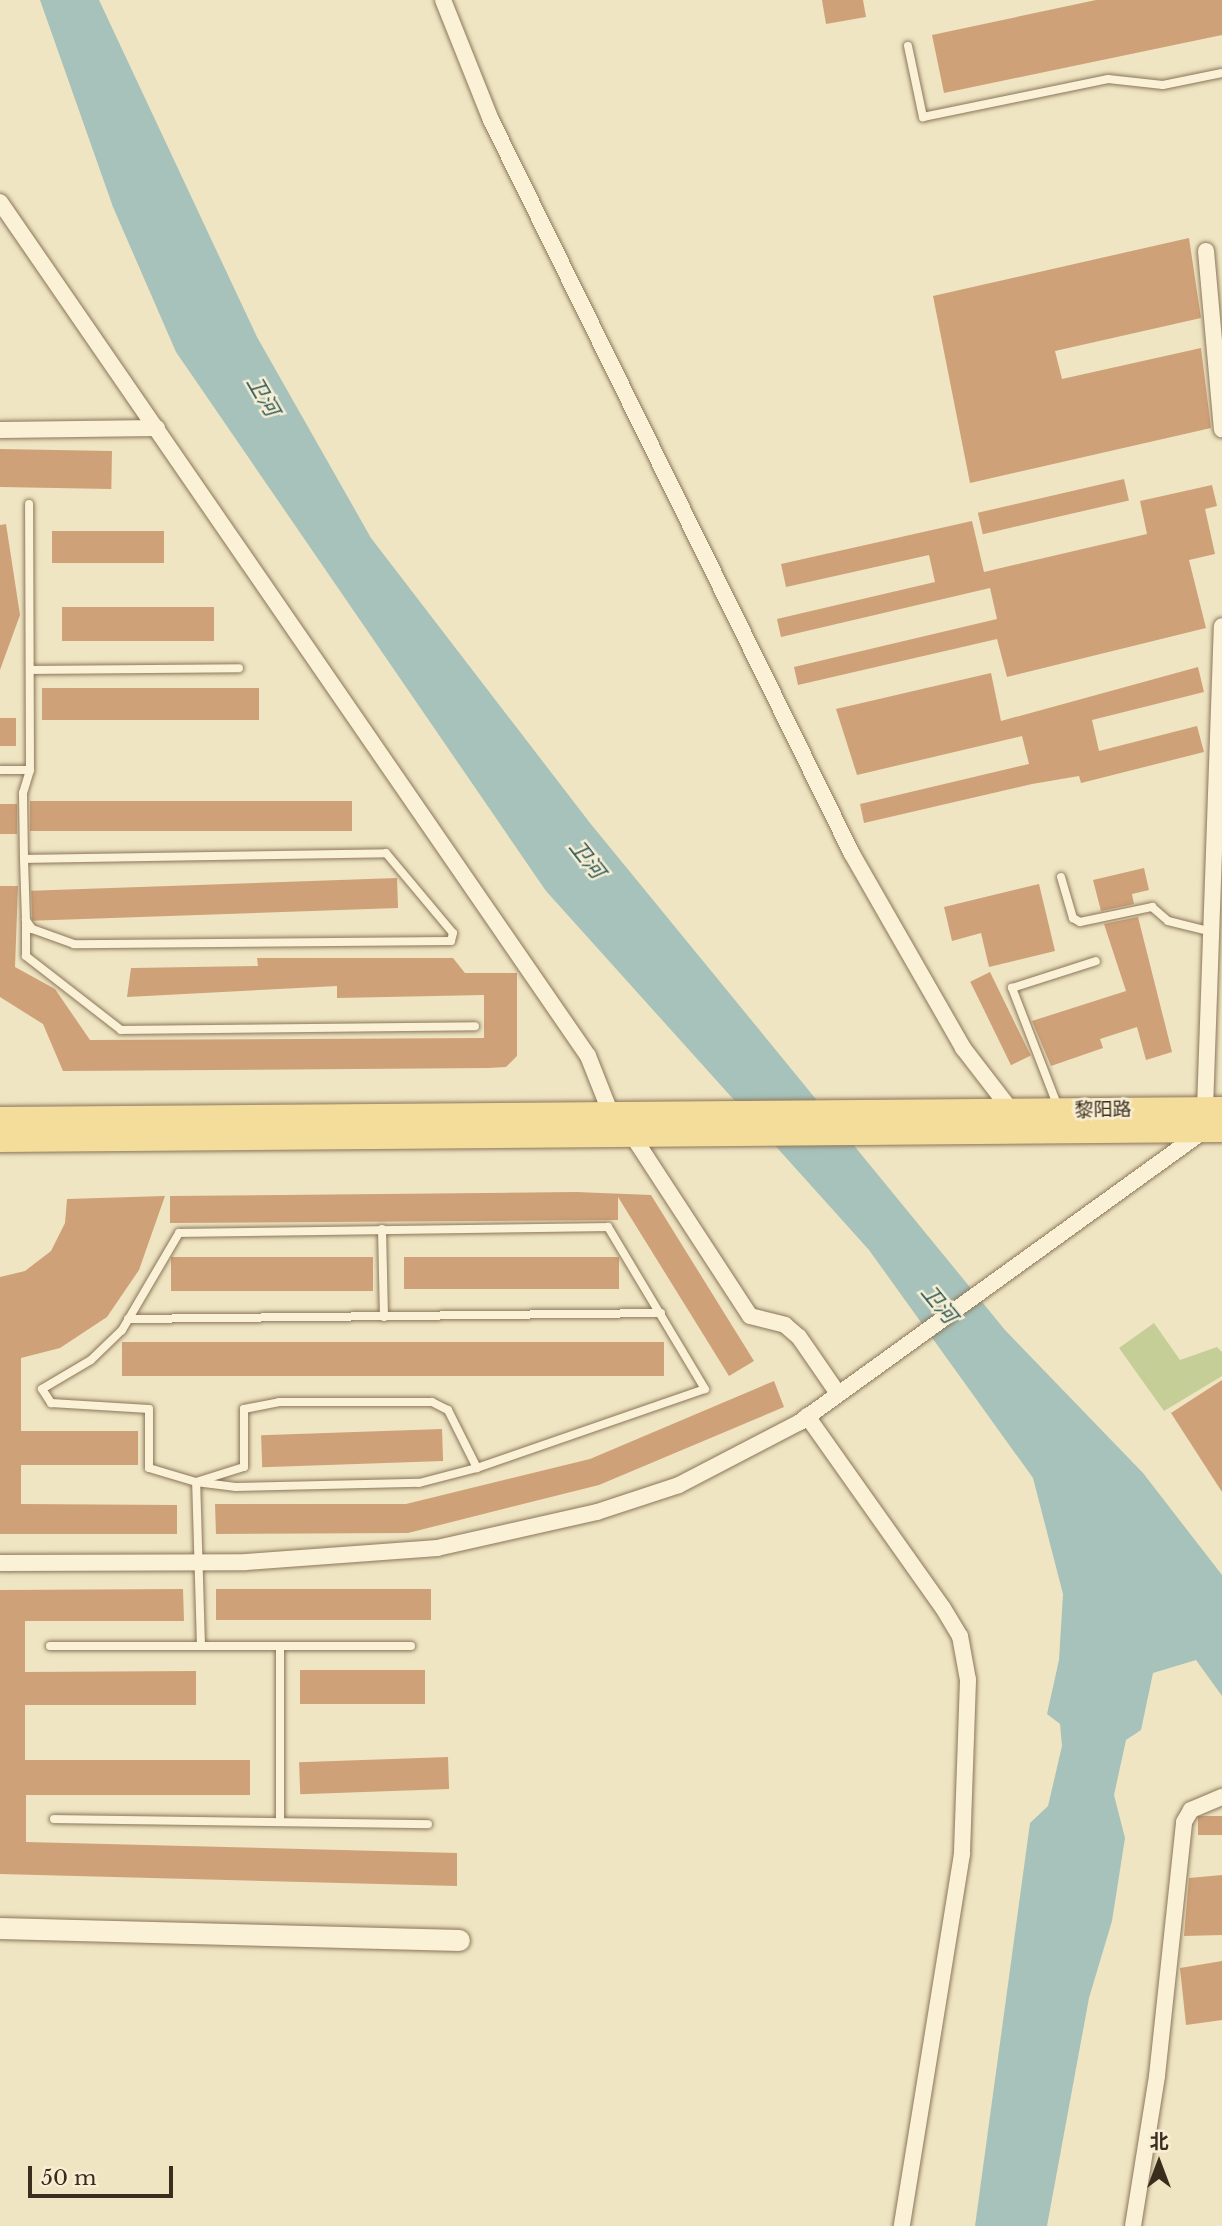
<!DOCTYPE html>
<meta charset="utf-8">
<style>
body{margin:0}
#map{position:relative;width:1222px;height:2226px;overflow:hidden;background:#efe5c3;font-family:"Libre Baskerville","Noto Sans SC",serif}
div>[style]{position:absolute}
.green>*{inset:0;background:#c5ce97}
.water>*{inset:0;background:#a6c2bb}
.building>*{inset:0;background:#cfa178;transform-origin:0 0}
.roads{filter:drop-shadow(0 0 2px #8b7659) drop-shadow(0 0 2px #8b7659)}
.lane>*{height:8px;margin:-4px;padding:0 4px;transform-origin:4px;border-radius:4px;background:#faf1d7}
.street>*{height:16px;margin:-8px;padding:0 8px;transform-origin:8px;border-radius:8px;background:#faf1d7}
.secondary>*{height:21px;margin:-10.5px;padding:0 10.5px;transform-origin:10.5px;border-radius:10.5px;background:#faf1d7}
.primary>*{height:24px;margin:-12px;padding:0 12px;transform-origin:12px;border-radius:12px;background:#f4dd9a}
span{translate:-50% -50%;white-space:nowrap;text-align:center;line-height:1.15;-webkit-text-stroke:5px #f7eed3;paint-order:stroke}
.street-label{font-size:19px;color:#3a2d1e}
.water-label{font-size:21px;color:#2d5a5a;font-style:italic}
.north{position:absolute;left:1124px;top:2128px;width:70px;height:70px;-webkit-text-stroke:5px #f7eed3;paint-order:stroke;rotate:0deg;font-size:19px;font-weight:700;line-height:28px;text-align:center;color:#3a2d1e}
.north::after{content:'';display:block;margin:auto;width:24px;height:32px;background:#3a2d1e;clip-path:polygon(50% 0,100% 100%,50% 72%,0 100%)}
.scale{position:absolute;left:28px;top:2166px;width:145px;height:32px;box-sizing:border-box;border:4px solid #3a2d1e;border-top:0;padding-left:9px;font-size:21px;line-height:24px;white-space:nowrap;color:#3a2d1e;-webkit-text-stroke:5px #f7eed3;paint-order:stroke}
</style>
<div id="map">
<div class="green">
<i style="clip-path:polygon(1154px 1323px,1180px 1360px,1217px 1347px,1222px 1352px,1222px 1376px,1164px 1411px,1119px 1348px)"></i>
</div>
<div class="water">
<i style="clip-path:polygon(40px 0,99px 0,257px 337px,371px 538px,590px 823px,1005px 1330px,1143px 1473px,1222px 1575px,1222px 1696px,1196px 1660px,1153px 1673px,1141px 1730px,1126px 1740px,1114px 1795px,1125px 1838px,1112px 1921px,1089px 1998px,1047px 2226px,975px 2226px,1030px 1823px,1048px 1806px,1062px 1746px,1060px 1724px,1047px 1714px,1059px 1660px,1063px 1594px,1033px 1478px,869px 1250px,546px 891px,176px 352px,113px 207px)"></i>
</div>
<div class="building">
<i style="clip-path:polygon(822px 0,863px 0,866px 17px,826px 24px)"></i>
<i style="clip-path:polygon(1096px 0,1222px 0,1222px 35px,944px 93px,932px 35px)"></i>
<i style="clip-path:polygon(1189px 238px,1201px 318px,1055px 351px,1062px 379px,1201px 348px,1211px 428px,970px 483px,933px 296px)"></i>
<i style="left:0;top:449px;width:112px;height:38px;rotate:1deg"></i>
<i style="left:1124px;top:479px;width:22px;height:150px;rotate:77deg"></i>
<i style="clip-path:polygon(1212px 485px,1217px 506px,1205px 509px,1215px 554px,1189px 560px,1206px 628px,1007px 677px,997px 639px,798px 685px,794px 667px,997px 619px,990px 588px,781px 637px,777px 619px,935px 582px,929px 555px,786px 587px,781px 564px,972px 521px,984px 572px,1147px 534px,1140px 501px)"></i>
<i style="clip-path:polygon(6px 524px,20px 615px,0 670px,0 525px)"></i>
<i style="left:164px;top:531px;width:32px;height:112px;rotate:90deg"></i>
<i style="left:214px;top:607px;width:34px;height:152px;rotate:90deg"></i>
<i style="clip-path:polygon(1198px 667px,1204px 692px,1092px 720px,1099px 751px,1197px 726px,1204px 752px,1081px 783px,1079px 776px,1032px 784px,864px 823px,860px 804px,1029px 764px,1022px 736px,857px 775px,836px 709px,991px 673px,1001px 721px)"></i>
<i style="left:259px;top:688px;width:32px;height:217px;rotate:90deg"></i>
<i style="left:0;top:718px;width:16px;height:28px"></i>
<i style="left:352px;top:801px;width:30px;height:322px;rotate:90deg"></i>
<i style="left:17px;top:804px;width:30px;height:17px;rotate:90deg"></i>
<i style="clip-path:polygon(1144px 868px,1149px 890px,1132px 894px,1134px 904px,1101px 911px,1093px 880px)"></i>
<i style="left:397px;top:878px;width:30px;height:366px;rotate:88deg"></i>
<i style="clip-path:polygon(1039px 884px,1055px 951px,989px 967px,981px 933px,952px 941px,944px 907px)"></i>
<i style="clip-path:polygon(0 886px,18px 886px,15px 967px,55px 989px,90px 1040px,484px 1038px,484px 995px,337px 998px,337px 986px,127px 997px,131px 968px,258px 966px,257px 958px,453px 958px,465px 973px,517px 973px,517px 1056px,506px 1067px,488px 1068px,63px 1071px,43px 1024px,0 997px)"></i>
<i style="clip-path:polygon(1138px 917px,1172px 1052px,1146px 1060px,1137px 1027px,1100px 1039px,1103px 1048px,1051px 1066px,1032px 1021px,1126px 991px,1104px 924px)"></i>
<i style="left:990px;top:972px;width:93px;height:22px;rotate:64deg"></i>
<i style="clip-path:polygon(576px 1192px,651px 1195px,754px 1361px,729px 1376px,618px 1197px,618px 1220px,170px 1223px,170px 1196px)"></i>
<i style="clip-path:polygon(165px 1196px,139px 1270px,107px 1317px,60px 1348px,21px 1358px,21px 1431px,138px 1431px,138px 1465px,21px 1465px,21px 1504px,177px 1505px,177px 1534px,0 1534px,0 1277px,25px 1271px,51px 1251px,65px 1223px,67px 1199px)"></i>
<i style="left:373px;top:1257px;width:34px;height:202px;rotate:90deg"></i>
<i style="left:619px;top:1257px;width:32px;height:215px;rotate:90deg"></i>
<i style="left:664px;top:1342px;width:34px;height:542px;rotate:90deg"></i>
<i style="clip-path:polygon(1222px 1380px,1222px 1492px,1171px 1413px)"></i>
<i style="clip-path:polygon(774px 1381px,784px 1407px,599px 1485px,408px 1533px,216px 1534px,215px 1504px,406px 1504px,590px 1459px)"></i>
<i style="left:442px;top:1429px;width:32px;height:181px;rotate:88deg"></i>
<i style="clip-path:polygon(183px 1589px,184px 1621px,25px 1621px,25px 1672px,196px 1671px,196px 1705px,25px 1705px,25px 1760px,250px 1760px,250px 1795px,26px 1795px,26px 1842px,457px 1853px,457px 1886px,0 1874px,0 1590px)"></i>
<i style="left:216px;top:1589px;width:215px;height:31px"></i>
<i style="left:300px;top:1670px;width:125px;height:34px"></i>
<i style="left:448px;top:1757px;width:32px;height:149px;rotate:88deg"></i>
<i style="left:1222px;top:1816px;width:19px;height:24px;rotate:90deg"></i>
<i style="clip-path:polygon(1222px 1875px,1222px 1935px,1184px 1936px,1189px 1878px)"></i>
<i style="clip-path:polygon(1222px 1961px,1222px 2020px,1186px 2025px,1180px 1968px)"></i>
</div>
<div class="roads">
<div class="lane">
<i style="left:908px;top:46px;width:73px;rotate:78.1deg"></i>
<i style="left:923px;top:117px;width:189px;rotate:-11.6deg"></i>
<i style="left:1108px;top:79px;width:55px;rotate:6.2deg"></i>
<i style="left:1163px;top:85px;width:60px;rotate:-11.5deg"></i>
<i style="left:30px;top:670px;width:209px;rotate:-0.5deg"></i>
<i style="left:0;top:770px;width:30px"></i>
<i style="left:24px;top:859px;width:362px;rotate:-0.9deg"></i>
<i style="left:386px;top:853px;width:104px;rotate:50.1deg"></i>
<i style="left:453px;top:933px;width:8px;rotate:104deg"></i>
<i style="left:451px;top:941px;width:377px;rotate:179.5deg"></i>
<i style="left:74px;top:944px;width:45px;rotate:-160.3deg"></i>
<i style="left:32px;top:929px;width:11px;rotate:-124deg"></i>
<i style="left:26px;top:920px;width:61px;rotate:-91.9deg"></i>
<i style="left:24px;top:859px;width:66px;rotate:-90.9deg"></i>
<i style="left:23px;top:793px;width:24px;rotate:-73deg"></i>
<i style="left:30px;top:770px;width:266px;rotate:-90.2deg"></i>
<i style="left:1061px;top:877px;width:43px;rotate:73.7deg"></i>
<i style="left:1073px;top:918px;width:8px;rotate:30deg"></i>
<i style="left:1080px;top:922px;width:74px;rotate:-11.8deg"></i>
<i style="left:1152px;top:907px;width:21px;rotate:41deg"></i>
<i style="left:1168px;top:921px;width:41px;rotate:14deg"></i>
<i style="left:26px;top:923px;width:33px;rotate:90deg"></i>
<i style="left:26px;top:956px;width:120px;rotate:37.9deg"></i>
<i style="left:121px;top:1030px;width:354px;rotate:-0.6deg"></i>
<i style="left:1058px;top:1107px;width:128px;rotate:-111.1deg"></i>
<i style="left:1012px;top:988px;width:88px;rotate:-17.8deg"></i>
<i style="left:382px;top:1229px;width:88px;rotate:88.7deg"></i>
<i style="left:128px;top:1319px;width:533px;rotate:-0.64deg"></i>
<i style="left:50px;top:1646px;width:361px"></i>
<i style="left:201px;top:1646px;width:164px;rotate:-91.7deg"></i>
<i style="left:196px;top:1482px;width:40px;rotate:7.1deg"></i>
<i style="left:236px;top:1487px;width:183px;rotate:-1.3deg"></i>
<i style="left:419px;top:1483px;width:60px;rotate:-14.5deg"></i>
<i style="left:477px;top:1468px;width:241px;rotate:-19.1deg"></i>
<i style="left:705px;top:1389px;width:189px;rotate:-120.9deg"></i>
<i style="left:608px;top:1227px;width:429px;rotate:179.2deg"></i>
<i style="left:179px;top:1233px;width:113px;rotate:120.4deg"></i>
<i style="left:122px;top:1330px;width:43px;rotate:135.9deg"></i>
<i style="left:91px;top:1360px;width:57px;rotate:149.4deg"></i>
<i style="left:42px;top:1389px;width:17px;rotate:57deg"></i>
<i style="left:51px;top:1403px;width:98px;rotate:3.5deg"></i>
<i style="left:149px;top:1409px;width:59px;rotate:90deg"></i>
<i style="left:149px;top:1468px;width:49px;rotate:16.6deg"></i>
<i style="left:196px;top:1482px;width:50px;rotate:-17.4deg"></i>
<i style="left:244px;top:1467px;width:58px;rotate:-90deg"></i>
<i style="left:244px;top:1409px;width:36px;rotate:-11deg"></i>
<i style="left:279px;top:1402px;width:153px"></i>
<i style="left:432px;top:1402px;width:18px;rotate:27deg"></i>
<i style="left:448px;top:1410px;width:65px;rotate:63.4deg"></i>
<i style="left:280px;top:1646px;width:176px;rotate:90deg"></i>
<i style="left:54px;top:1819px;width:374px;rotate:0.8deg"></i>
</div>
<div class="street">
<i style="left:443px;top:0;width:129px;rotate:68.2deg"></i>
<i style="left:491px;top:120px;width:818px;rotate:63.81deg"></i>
<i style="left:852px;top:854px;width:224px;rotate:60.2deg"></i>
<i style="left:963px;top:1048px;width:78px;rotate:52.3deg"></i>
<i style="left:0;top:202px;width:1037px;rotate:55.45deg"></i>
<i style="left:588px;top:1056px;width:62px;rotate:68.4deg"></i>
<i style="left:1206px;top:251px;width:179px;rotate:84.9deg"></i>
<i style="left:0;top:430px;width:157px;rotate:-0.7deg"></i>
<i style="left:1205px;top:1109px;width:483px;rotate:-88deg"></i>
<i style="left:632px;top:1135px;width:216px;rotate:56.9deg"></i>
<i style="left:750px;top:1316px;width:36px;rotate:14deg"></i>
<i style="left:785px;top:1325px;width:18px;rotate:41deg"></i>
<i style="left:799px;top:1337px;width:67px;rotate:55.4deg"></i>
<i style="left:807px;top:1416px;width:235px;rotate:54.7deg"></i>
<i style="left:943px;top:1608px;width:33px;rotate:59deg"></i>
<i style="left:960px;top:1636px;width:45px;rotate:79.7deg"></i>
<i style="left:968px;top:1680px;width:174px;rotate:92deg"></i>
<i style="left:962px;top:1854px;width:377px;rotate:99.2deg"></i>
<i style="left:0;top:1563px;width:246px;rotate:-0.2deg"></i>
<i style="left:246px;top:1562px;width:192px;rotate:-4.2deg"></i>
<i style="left:437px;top:1548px;width:164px;rotate:-12.7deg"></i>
<i style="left:597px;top:1512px;width:86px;rotate:-18.2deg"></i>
<i style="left:679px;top:1485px;width:136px;rotate:-27.5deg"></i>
<i style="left:800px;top:1422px;width:499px;rotate:-35.8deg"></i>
<i style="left:1133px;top:2226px;width:152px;rotate:-80.9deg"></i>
<i style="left:1157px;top:2076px;width:255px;rotate:-83.9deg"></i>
<i style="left:1184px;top:1822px;width:14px;rotate:-60deg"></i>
<i style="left:1191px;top:1810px;width:34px;rotate:-23deg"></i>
</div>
<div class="secondary">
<i style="left:0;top:1928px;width:459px;rotate:1.5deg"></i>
</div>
<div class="primary">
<i style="left:0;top:1119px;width:1222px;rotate:-0.47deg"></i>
<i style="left:0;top:1140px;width:1222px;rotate:-0.47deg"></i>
</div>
</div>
<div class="street-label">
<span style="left:1103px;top:1110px;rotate:-1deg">黎阳路</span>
</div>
<div class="water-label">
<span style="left:263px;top:396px;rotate:60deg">卫河</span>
<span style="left:587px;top:859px;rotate:52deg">卫河</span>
<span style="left:939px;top:1304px;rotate:51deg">卫河</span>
</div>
<div class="north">北</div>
<div class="scale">50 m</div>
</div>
